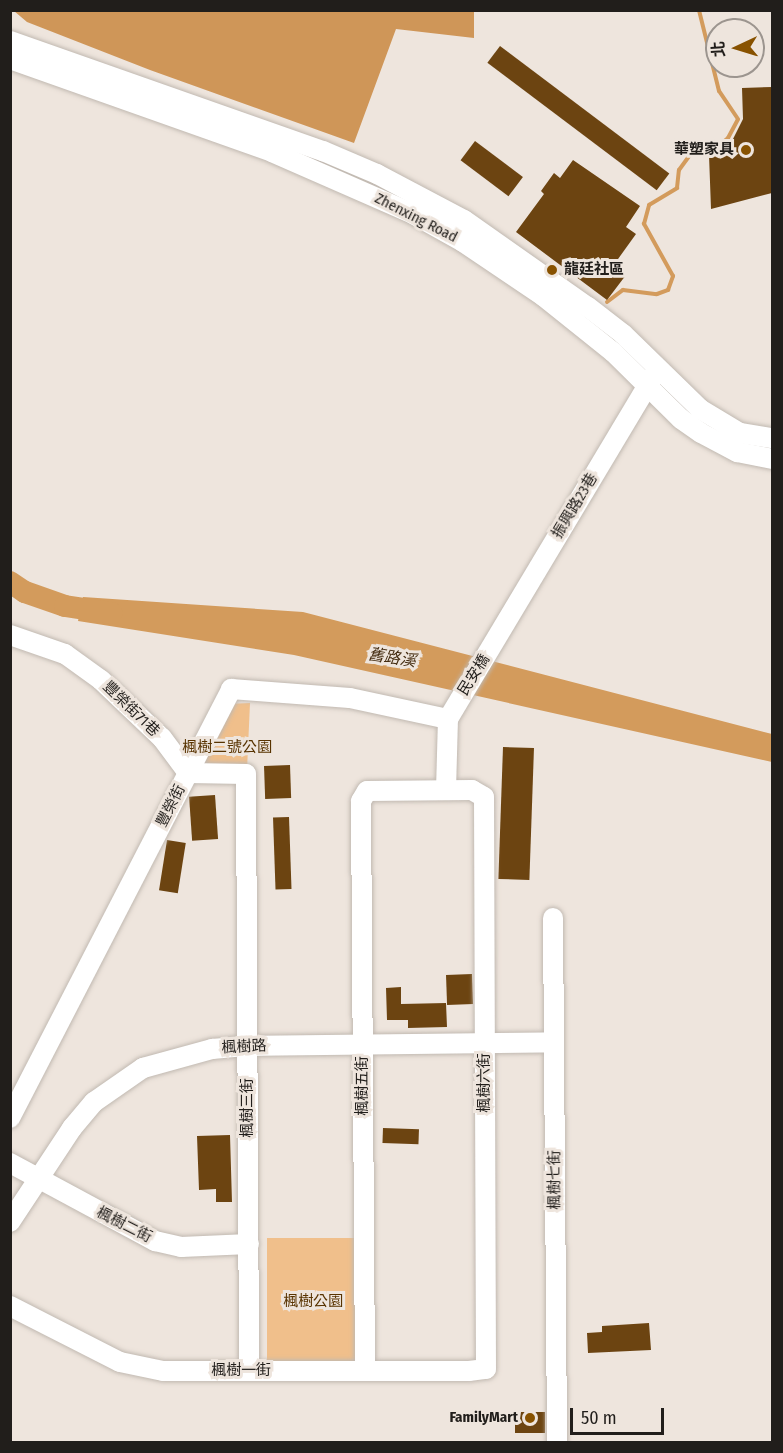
<!DOCTYPE html>
<meta charset="utf-8">
<style>
body{margin:0}
#map{position:relative;width:783px;height:1453px;overflow:hidden;background:#eee5dd;font-family:"Fira Sans Condensed","Noto Sans TC",sans-serif}
div>[style]{position:absolute}
.green>*{inset:0;background:#f0bf8b;transform-origin:0 0}
.forest>*{inset:0;background:#cf9658}
.water>*{inset:0;background:#d39b5c}
.stream>*{height:4px;margin:-2px;padding:0 2px;transform-origin:2px;border-radius:2px;background:#d39b5c}
.river>*{height:22px;margin:-11px;padding:0 11px;transform-origin:11px;border-radius:11px;background:#d39b5c}
.building>*{inset:0;background:#6c4411;transform-origin:0 0}
.roads{filter:drop-shadow(0 0 2px #c1b9b1) drop-shadow(0 0 2px #c1b9b1)}
.minor>*{height:20px;margin:-10px;padding:0 10px;transform-origin:10px;border-radius:10px;background:#fff}
.dots>*{width:16px;height:16px;translate:-50% -50%;box-sizing:border-box;border:3px solid #eee5dd;border-radius:50%}
span{translate:-50% -50%;white-space:nowrap;text-align:center;line-height:1.15;-webkit-text-stroke:6px #eee5dd;paint-order:stroke}
.poi-label{font-size:15px;color:#211e1b;font-weight:700}
.right{translate:-100% -50%;text-align:right}
.left{translate:0 -50%;text-align:left}
.street-label{font-size:15px;color:#211e1b}
.park-label{font-size:15px;color:#583300}
.water-label{font-size:16px;color:#442c11;font-style:italic}
.frame{position:absolute;inset:0;border:12px solid #211e1b;pointer-events:none}
.north{position:absolute;left:705px;top:18px;width:60px;height:60px;box-sizing:border-box;background:#eee5dd;border:2px solid #9c958f;border-radius:50%;rotate:266deg;font-size:16px;font-weight:700;line-height:24px;text-align:center;color:#211e1b}
.north::after{content:'';display:block;margin:auto;width:21px;height:27px;background:#885200;clip-path:polygon(50% 0,100% 100%,50% 72%,0 100%)}
.scale{position:absolute;left:570px;top:1408px;width:94px;height:27px;box-sizing:border-box;border:3px solid #211e1b;border-top:0;padding-left:8px;font-size:18px;line-height:21px;white-space:nowrap;color:#211e1b;-webkit-text-stroke:4px #eee5dd;paint-order:stroke}
</style>
<div id="map">
<div class="green">
<i style="clip-path:polygon(250px 703px,247px 770px,189px 769px,226px 704px)"></i>
<i style="left:359px;top:1238px;width:127px;height:92px;rotate:90deg"></i>
</div>
<div class="forest">
<i style="clip-path:polygon(14px 11px,474px 11px,474px 38px,396px 29px,354px 143px,150px 70px,27px 22px)"></i>
</div>
<div class="water">
<i style="clip-path:polygon(83px 597px,303px 612px,772px 734px,772px 762px,294px 655px,78px 621px)"></i>
</div>
<div class="stream">
<i style="left:607px;top:302px;width:20px;rotate:-37deg"></i>
<i style="left:623px;top:290px;width:34px;rotate:7deg"></i>
<i style="left:657px;top:294px;width:12px;rotate:-20deg"></i>
<i style="left:668px;top:290px;width:15px;rotate:-70deg"></i>
<i style="left:673px;top:276px;width:60px;rotate:-119.1deg"></i>
<i style="left:644px;top:224px;width:20px;rotate:-75deg"></i>
<i style="left:649px;top:205px;width:33px;rotate:-31deg"></i>
<i style="left:677px;top:188px;width:18px;rotate:-84deg"></i>
<i style="left:679px;top:170px;width:22px;rotate:-54deg"></i>
<i style="left:692px;top:152px;width:23px;rotate:-7deg"></i>
<i style="left:715px;top:149px;width:17px;rotate:-40deg"></i>
<i style="left:728px;top:138px;width:21px;rotate:-62deg"></i>
<i style="left:738px;top:119px;width:34px;rotate:-124deg"></i>
<i style="left:719px;top:91px;width:83px;rotate:-103.9deg"></i>
</div>
<div class="river">
<i style="left:10px;top:582px;width:18px;rotate:34deg"></i>
<i style="left:25px;top:592px;width:42px;rotate:19.3deg"></i>
<i style="left:65px;top:606px;width:47px;rotate:8.7deg"></i>
</div>
<div class="building">
<i style="left:500px;top:46px;width:212px;height:21px;rotate:37deg"></i>
<i style="clip-path:polygon(772px 87px,772px 193px,711px 209px,709px 155px,730px 145px,743px 119px,742px 88px)"></i>
<i style="left:475px;top:141px;width:60px;height:24px;rotate:37deg"></i>
<i style="clip-path:polygon(573px 160px,640px 206px,626px 227px,636px 234px,613px 266px,626px 275px,607px 300px,516px 232px,544px 194px,541px 191px,554px 173px,560px 178px)"></i>
<i style="left:503px;top:747px;width:31px;height:132px;rotate:2deg"></i>
<i style="left:290px;top:765px;width:33px;height:26px;rotate:88deg"></i>
<i style="left:215px;top:795px;width:44px;height:26px;rotate:86deg"></i>
<i style="left:289px;top:817px;width:72px;height:16px;rotate:88deg"></i>
<i style="left:167px;top:840px;width:19px;height:51px;rotate:9deg"></i>
<i style="left:472px;top:974px;width:30px;height:26px;rotate:88deg"></i>
<i style="clip-path:polygon(401px 987px,401px 1004px,446px 1003px,447px 1027px,408px 1028px,408px 1020px,387px 1020px,386px 988px)"></i>
<i style="left:383px;top:1128px;width:36px;height:15px;rotate:2deg"></i>
<i style="clip-path:polygon(230px 1135px,232px 1202px,216px 1202px,216px 1189px,199px 1190px,197px 1136px)"></i>
<i style="clip-path:polygon(649px 1323px,651px 1350px,588px 1353px,587px 1333px,602px 1332px,602px 1326px)"></i>
<i style="left:515px;top:1412px;width:30px;height:21px"></i>
</div>
<div class="roads">
<div class="minor">
<i style="left:10px;top:41px;width:332px;rotate:19.4deg"></i>
<i style="left:323px;top:151px;width:59px;rotate:23.1deg"></i>
<i style="left:377px;top:174px;width:98px;rotate:27.9deg"></i>
<i style="left:464px;top:220px;width:151px;rotate:35.1deg"></i>
<i style="left:588px;top:307px;width:44px;rotate:37.6deg"></i>
<i style="left:623px;top:334px;width:107px;rotate:44.2deg"></i>
<i style="left:700px;top:409px;width:47px;rotate:31deg"></i>
<i style="left:740px;top:433px;width:32px;rotate:9deg"></i>
<i style="left:10px;top:59px;width:278px;rotate:19.5deg"></i>
<i style="left:272px;top:152px;width:154px;rotate:23.7deg"></i>
<i style="left:413px;top:214px;width:57px;rotate:29.2deg"></i>
<i style="left:463px;top:242px;width:97px;rotate:34deg"></i>
<i style="left:543px;top:296px;width:90px;rotate:38.7deg"></i>
<i style="left:613px;top:352px;width:95px;rotate:44.6deg"></i>
<i style="left:681px;top:419px;width:24px;rotate:35deg"></i>
<i style="left:701px;top:433px;width:41px;rotate:27.8deg"></i>
<i style="left:737px;top:452px;width:36px;rotate:11deg"></i>
<i style="left:10px;top:635px;width:58px;rotate:19.1deg"></i>
<i style="left:65px;top:654px;width:44px;rotate:35.8deg"></i>
<i style="left:101px;top:680px;width:84px;rotate:43.6deg"></i>
<i style="left:162px;top:738px;width:44px;rotate:53.4deg"></i>
<i style="left:188px;top:773px;width:58px;rotate:1deg"></i>
<i style="left:246px;top:774px;width:597px;rotate:89.71deg"></i>
<i style="left:446px;top:790px;width:71px;rotate:-88.4deg"></i>
<i style="left:448px;top:719px;width:401px;rotate:-59.1deg"></i>
<i style="left:553px;top:918px;width:524px;rotate:89.56deg"></i>
<i style="left:10px;top:1118px;width:483px;rotate:-62.7deg"></i>
<i style="left:231px;top:689px;width:119px;rotate:4.3deg"></i>
<i style="left:350px;top:698px;width:100px;rotate:12.1deg"></i>
<i style="left:10px;top:1163px;width:165px;rotate:28.3deg"></i>
<i style="left:155px;top:1241px;width:27px;rotate:13deg"></i>
<i style="left:181px;top:1247px;width:68px;rotate:-2.5deg"></i>
<i style="left:10px;top:1222px;width:113px;rotate:-56.6deg"></i>
<i style="left:72px;top:1128px;width:34px;rotate:-50deg"></i>
<i style="left:94px;top:1102px;width:60px;rotate:-34.8deg"></i>
<i style="left:143px;top:1068px;width:72px;rotate:-15.4deg"></i>
<i style="left:212px;top:1049px;width:36px;rotate:-5deg"></i>
<i style="left:248px;top:1046px;width:306px;rotate:-0.7deg"></i>
<i style="left:10px;top:1306px;width:123px;rotate:27deg"></i>
<i style="left:120px;top:1362px;width:44px;rotate:11.8deg"></i>
<i style="left:163px;top:1371px;width:306px"></i>
<i style="left:469px;top:1371px;width:17px;rotate:-7deg"></i>
<i style="left:486px;top:1369px;width:572px;rotate:-90.2deg"></i>
<i style="left:484px;top:797px;width:14px;rotate:-150deg"></i>
<i style="left:472px;top:790px;width:105px;rotate:179.5deg"></i>
<i style="left:367px;top:791px;width:12px;rotate:121deg"></i>
<i style="left:361px;top:801px;width:570px;rotate:89.6deg"></i>
</div>
</div>
<div class="dots">
<i style="left:746px;top:150px;background:#885200"></i>
<i style="left:552px;top:270px;background:#885200"></i>
<i style="left:530px;top:1418px;background:#885200"></i>
</div>
<div class="poi-label">
<span class="right" style="left:734px;top:150px">華塑家具</span>
<span class="left" style="left:564px;top:270px">龍廷社區</span>
<span class="right" style="left:518px;top:1418px">FamilyMart</span>
</div>
<div class="street-label">
<span style="left:416px;top:218px;rotate:27deg">Zhenxing Road</span>
<span style="left:575px;top:506px;rotate:-59deg">振興路23巷</span>
<span style="left:474px;top:675px;rotate:-58deg">民安橋</span>
<span style="left:131px;top:709px;rotate:44deg">豐榮街71巷</span>
<span style="left:171px;top:806px;rotate:-63deg">豐榮街</span>
<span style="left:244px;top:1047px;rotate:-3deg">楓樹路</span>
<span style="left:485px;top:1083px;rotate:-90deg">楓樹六街</span>
<span style="left:363px;top:1086px;rotate:-90deg">楓樹五街</span>
<span style="left:248px;top:1108px;rotate:-90deg">楓樹三街</span>
<span style="left:555px;top:1180px;rotate:-90deg">楓樹七街</span>
<span style="left:124px;top:1225px;rotate:27deg">楓樹二街</span>
<span style="left:241px;top:1371px">楓樹一街</span>
</div>
<div class="park-label">
<span style="left:227px;top:748px">楓樹二號公園</span>
<span style="left:313px;top:1302px">楓樹公園</span>
</div>
<div class="water-label">
<span style="left:392px;top:658px;rotate:9deg">舊路溪</span>
</div>
<div class="frame"></div>
<div class="north">北</div>
<div class="scale">50 m</div>
</div>
